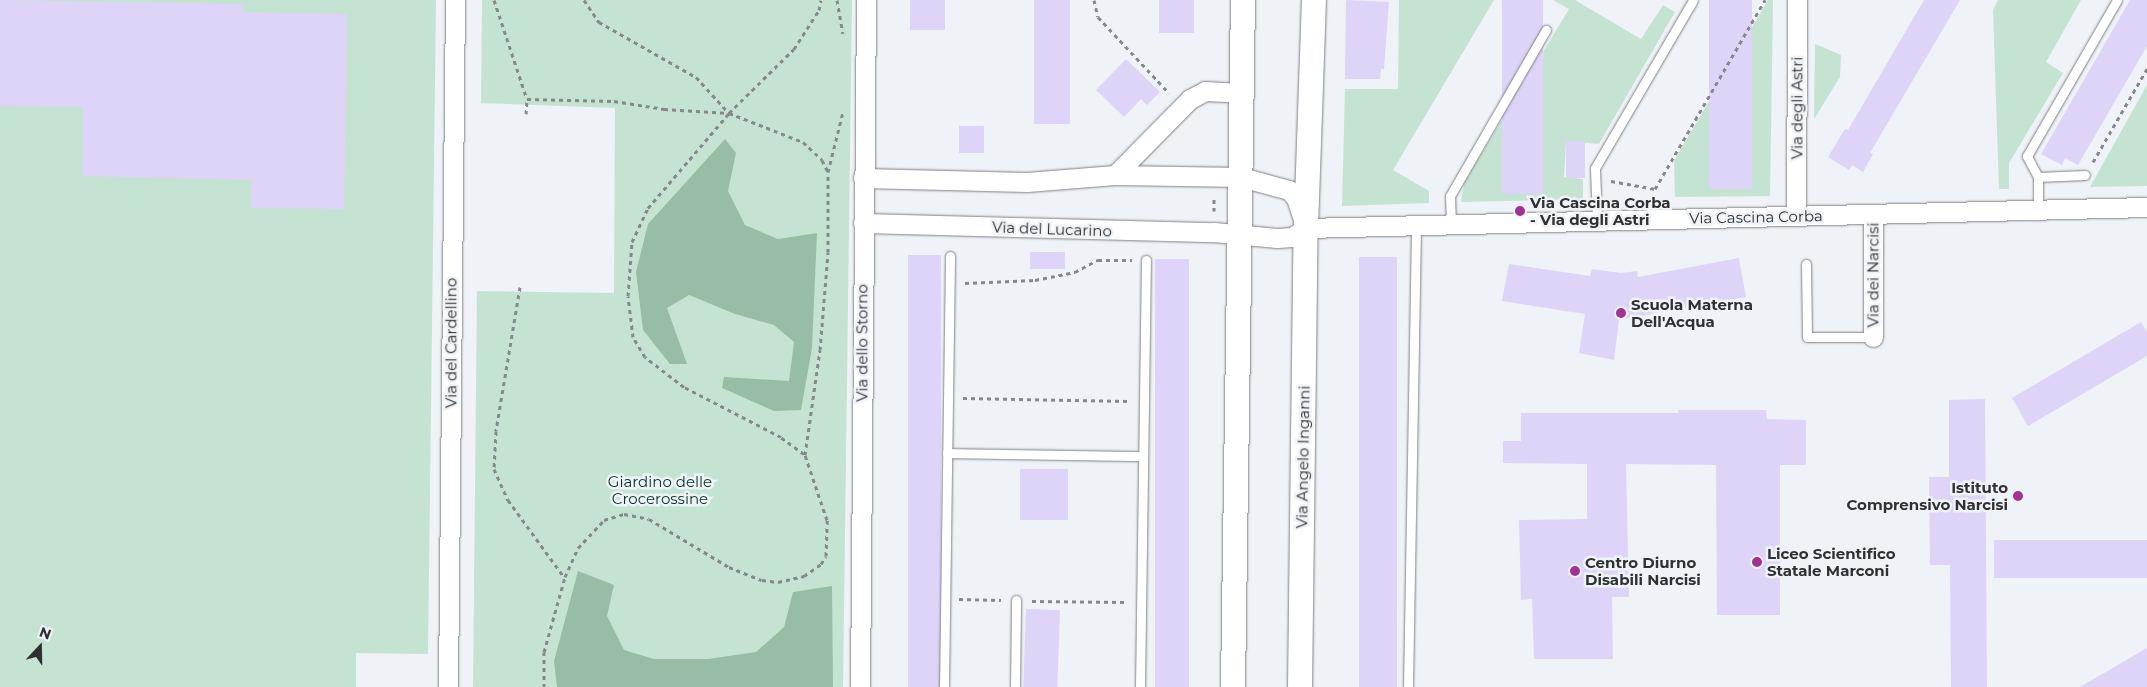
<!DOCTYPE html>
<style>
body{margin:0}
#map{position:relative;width:2147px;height:687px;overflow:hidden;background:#eff2f7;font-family:Montserrat,sans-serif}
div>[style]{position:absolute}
.green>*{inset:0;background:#c5e3d2}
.forest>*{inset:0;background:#97bda7}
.building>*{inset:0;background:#ded4f8;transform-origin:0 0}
.path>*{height:3px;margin-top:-1.5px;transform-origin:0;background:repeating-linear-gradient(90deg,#86888c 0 4px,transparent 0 8px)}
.roads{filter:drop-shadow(0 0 1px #7e8085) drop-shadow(0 0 1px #7e8085)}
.service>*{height:9px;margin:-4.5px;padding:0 4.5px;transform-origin:4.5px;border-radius:4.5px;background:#fff}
.minor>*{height:19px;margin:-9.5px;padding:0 9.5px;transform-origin:9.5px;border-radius:9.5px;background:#fff}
.tertiary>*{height:24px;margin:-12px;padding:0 12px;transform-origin:12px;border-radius:12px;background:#fff}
.dots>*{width:14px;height:14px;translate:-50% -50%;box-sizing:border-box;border:2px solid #eff2f7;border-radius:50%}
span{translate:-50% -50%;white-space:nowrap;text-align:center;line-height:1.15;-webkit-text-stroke:5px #eff2f7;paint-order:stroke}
.street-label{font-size:15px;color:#2f3032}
.poi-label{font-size:15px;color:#2f3032;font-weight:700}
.left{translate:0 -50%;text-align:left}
.right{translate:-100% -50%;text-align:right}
.park-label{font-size:15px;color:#033722}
.north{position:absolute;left:15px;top:622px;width:50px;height:50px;-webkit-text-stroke:4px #eff2f7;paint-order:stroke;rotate:21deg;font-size:14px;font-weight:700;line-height:20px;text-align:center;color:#2f3032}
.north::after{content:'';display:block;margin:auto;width:18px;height:22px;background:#2f3032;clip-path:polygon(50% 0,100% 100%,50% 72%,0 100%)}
</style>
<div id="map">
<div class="green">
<i style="clip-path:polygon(0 0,436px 0,428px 654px,356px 653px,356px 687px,0 687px)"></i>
<i style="clip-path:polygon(482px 0,852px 0,843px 687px,473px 687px,477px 291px,614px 293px,615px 108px,481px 103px)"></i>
<i style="clip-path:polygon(1399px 0,1494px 0,1393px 170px,1429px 191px,1429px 203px,1342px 206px,1345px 89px,1398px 89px)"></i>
<i style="clip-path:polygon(1553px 0,1575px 0,1641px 39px,1663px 5px,1675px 12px,1599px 144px,1566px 141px,1564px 177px,1583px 179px,1583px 199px,1461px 202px,1464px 183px,1569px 9px)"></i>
<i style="clip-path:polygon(1768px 0,1773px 0,1770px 196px,1675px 197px,1674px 161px)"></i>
<i style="clip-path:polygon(1998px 0,2081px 0,2046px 62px,2063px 73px,2009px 163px,2009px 189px,1999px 189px,1993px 10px)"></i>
<i style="clip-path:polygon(1815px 44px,1841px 55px,1840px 77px,1814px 119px)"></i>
<i style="clip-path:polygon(2147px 85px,2147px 186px,2090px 187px)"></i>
</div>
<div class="forest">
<i style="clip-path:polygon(725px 139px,736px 153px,728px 191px,745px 225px,778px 239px,817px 233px,812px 348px,801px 410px,774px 411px,722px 388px,724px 377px,789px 381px,794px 342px,774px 325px,735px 314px,689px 295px,667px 308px,687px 364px,670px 364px,643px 330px,636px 272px,648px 224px)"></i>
<i style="clip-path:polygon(578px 571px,614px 585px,607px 616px,624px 650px,654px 659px,708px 659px,756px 652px,784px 627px,793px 592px,832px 586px,833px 687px,557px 687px,554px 661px)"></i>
</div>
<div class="building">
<i style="clip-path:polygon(0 0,243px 4px,243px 12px,347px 14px,344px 209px,251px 208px,251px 180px,82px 176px,83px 107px,0 106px)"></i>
<i style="left:910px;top:0;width:35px;height:30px"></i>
<i style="left:1034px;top:0;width:36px;height:124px"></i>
<i style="left:1159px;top:0;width:35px;height:33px"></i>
<i style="clip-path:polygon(1346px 0,1389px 2px,1384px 69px,1381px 69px,1380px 79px,1345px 79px)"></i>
<i style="left:1502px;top:0;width:41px;height:194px"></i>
<i style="left:1709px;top:0;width:43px;height:189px"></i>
<i style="clip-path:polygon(1924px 0,1960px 0,1870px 153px,1873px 154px,1863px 172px,1852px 165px,1849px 170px,1828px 157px,1845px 129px,1848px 130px)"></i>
<i style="clip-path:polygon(2130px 0,2147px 0,2147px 46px,2078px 165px,2065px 158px,2062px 165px,2041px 154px)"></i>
<i style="clip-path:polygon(1126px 59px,1160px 92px,1147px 105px,1141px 99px,1124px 117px,1096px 90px)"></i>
<i style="left:959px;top:126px;width:25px;height:27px"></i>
<i style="left:1566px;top:141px;width:19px;height:37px"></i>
<i style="left:1030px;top:252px;width:35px;height:17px"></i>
<i style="left:908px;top:255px;width:33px;height:432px"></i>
<i style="left:1359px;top:257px;width:38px;height:430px"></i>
<i style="clip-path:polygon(1739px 258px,1746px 297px,1619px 320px,1614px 360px,1579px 353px,1585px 314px,1502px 301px,1509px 264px,1590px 276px,1592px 269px,1621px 273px,1637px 271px,1638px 277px)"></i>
<i style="left:1155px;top:259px;width:34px;height:428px"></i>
<i style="clip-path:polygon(2141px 322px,2147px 332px,2147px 356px,2028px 426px,2012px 398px)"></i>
<i style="clip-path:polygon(1985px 399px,1987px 687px,1951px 687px,1950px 565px,1930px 565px,1929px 477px,1949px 477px,1949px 400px)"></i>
<i style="clip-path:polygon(1678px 410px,1766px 410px,1767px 419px,1806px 420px,1806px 465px,1780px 465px,1780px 615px,1717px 615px,1716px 465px,1626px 464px,1629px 597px,1612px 597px,1613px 659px,1534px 659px,1532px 599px,1521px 600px,1519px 520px,1587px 519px,1587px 464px,1503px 463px,1503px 441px,1521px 441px,1521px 413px,1678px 413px)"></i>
<i style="left:1020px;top:469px;width:48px;height:51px"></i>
<i style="left:2147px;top:540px;width:38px;height:153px;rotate:90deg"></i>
<i style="left:1026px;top:609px;width:34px;height:78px;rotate:2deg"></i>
<i style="clip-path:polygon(2147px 648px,2147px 687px,2080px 687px)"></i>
</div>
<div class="path">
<i style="left:494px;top:0;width:104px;rotate:71.6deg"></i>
<i style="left:527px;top:99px;width:87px;rotate:1.3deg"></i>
<i style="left:614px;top:101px;width:51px;rotate:9.1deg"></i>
<i style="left:664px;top:109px;width:65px;rotate:3.5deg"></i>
<i style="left:729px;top:113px;width:79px;rotate:21.4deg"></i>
<i style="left:803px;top:142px;width:26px;rotate:43deg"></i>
<i style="left:822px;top:160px;width:13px;rotate:63deg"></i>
<i style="left:584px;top:0;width:27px;rotate:56deg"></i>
<i style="left:599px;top:22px;width:112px;rotate:29.6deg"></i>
<i style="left:696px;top:77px;width:47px;rotate:47.6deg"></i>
<i style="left:837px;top:0;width:34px;rotate:80deg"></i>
<i style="left:1094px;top:0;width:17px;rotate:77deg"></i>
<i style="left:1098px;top:17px;width:104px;rotate:46.9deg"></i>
<i style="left:526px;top:114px;width:15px;rotate:-86deg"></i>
<i style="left:2093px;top:162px;width:108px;rotate:-59.9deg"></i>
<i style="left:1611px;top:181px;width:45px;rotate:10.3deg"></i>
<i style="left:1655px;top:189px;width:219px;rotate:-59.8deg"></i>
<i style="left:1214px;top:211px;width:14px;rotate:-90deg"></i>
<i style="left:965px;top:283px;width:70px;rotate:-2.5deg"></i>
<i style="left:1035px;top:280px;width:41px;rotate:-11.3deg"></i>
<i style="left:1075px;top:272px;width:26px;rotate:-28deg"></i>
<i style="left:1098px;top:260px;width:34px"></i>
<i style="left:520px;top:287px;width:146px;rotate:99.5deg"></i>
<i style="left:496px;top:431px;width:38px;rotate:93deg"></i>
<i style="left:494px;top:469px;width:34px;rotate:66deg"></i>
<i style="left:508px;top:500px;width:95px;rotate:54deg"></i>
<i style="left:963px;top:398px;width:166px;rotate:1deg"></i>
<i style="left:804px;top:454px;width:29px;rotate:-144deg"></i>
<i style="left:781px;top:437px;width:109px;rotate:-152.7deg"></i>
<i style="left:684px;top:387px;width:49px;rotate:-142.4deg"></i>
<i style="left:645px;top:357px;width:23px;rotate:-121deg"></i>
<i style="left:633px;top:337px;width:41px;rotate:-97deg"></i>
<i style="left:628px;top:296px;width:54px;rotate:-85.8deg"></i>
<i style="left:632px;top:242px;width:38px;rotate:-65deg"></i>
<i style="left:648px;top:208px;width:125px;rotate:-49.5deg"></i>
<i style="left:729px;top:113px;width:91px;rotate:-44.6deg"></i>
<i style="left:794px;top:49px;width:46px;rotate:-57.3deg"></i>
<i style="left:819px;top:10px;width:10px;rotate:-79deg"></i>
<i style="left:959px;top:599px;width:42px;rotate:1.4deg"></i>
<i style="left:1032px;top:601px;width:94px;rotate:0.6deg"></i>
<i style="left:544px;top:687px;width:35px;rotate:-90deg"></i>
<i style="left:544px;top:652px;width:78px;rotate:-74.4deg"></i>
<i style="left:565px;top:577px;width:32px;rotate:-66deg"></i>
<i style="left:578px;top:548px;width:38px;rotate:-47deg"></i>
<i style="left:604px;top:520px;width:21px;rotate:-17deg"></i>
<i style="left:624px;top:514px;width:25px;rotate:11deg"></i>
<i style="left:649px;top:519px;width:93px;rotate:31deg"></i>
<i style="left:729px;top:567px;width:35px;rotate:22deg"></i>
<i style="left:762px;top:580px;width:16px;rotate:7deg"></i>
<i style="left:778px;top:582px;width:27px;rotate:-13deg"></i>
<i style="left:804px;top:576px;width:21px;rotate:-35deg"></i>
<i style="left:821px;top:564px;width:9px;rotate:-58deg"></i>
<i style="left:826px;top:556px;width:36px;rotate:-88deg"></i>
<i style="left:827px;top:520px;width:69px;rotate:-108.7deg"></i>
<i style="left:805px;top:455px;width:106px;rotate:-81.9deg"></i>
<i style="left:820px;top:350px;width:98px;rotate:-85.3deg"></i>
<i style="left:828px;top:252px;width:80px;rotate:-90deg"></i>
<i style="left:828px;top:172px;width:62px;rotate:-76deg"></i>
</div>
<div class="roads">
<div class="service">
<i style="left:2038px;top:177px;width:47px;rotate:-2.4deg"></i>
<i style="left:2038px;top:210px;width:33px;rotate:-90deg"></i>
<i style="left:2038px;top:177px;width:24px;rotate:-118deg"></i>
<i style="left:2027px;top:156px;width:180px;rotate:-60deg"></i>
<i style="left:1597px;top:221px;width:53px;rotate:-92.2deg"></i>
<i style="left:1595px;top:168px;width:194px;rotate:-59.7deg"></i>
<i style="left:1451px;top:224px;width:28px;rotate:-92deg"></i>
<i style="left:1450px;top:196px;width:192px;rotate:-60deg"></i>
<i style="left:1806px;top:264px;width:73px;rotate:89.2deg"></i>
<i style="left:1807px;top:337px;width:66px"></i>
<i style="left:947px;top:453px;width:196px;rotate:0.9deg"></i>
<i style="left:944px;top:687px;width:431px;rotate:-89.2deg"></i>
<i style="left:1015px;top:687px;width:87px;rotate:-89.3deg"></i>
<i style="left:1140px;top:687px;width:427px;rotate:-89.2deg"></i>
<i style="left:1408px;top:687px;width:462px;rotate:-89deg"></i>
</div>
<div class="minor">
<i style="left:1115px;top:175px;width:107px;rotate:-45.4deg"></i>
<i style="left:1190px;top:99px;width:17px;rotate:-28deg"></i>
<i style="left:1205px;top:91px;width:36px;rotate:3deg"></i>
<i style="left:863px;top:178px;width:164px;rotate:1.4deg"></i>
<i style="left:1027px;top:182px;width:88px;rotate:-4.5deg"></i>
<i style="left:1115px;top:175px;width:126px;rotate:0.9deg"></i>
<i style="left:1241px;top:177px;width:50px;rotate:15.2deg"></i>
<i style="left:1289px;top:190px;width:11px;rotate:49deg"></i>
<i style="left:1296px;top:198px;width:22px;rotate:72deg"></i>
<i style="left:1873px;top:214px;width:123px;rotate:90deg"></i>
<i style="left:1796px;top:216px;width:216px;rotate:-89.7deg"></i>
<i style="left:863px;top:223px;width:351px;rotate:1.5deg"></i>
<i style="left:1214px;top:232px;width:63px;rotate:5.4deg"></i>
<i style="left:1277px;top:238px;width:15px;rotate:-4deg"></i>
<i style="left:1292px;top:237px;width:17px;rotate:-33deg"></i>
<i style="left:1306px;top:228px;width:841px;rotate:-1.43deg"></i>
<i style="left:448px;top:687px;width:687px;rotate:-89.42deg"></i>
<i style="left:860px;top:687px;width:687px;rotate:-89.5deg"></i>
</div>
<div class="tertiary">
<i style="left:1233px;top:687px;width:687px;rotate:-89.17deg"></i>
<i style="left:1300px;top:687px;width:459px;rotate:-89.3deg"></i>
<i style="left:1306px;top:228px;width:228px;rotate:-88deg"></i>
</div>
</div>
<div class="dots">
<i style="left:1520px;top:211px;background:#a03494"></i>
<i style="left:1621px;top:313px;background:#a03494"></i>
<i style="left:2018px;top:496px;background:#a03494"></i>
<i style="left:1757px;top:562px;background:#a03494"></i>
<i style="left:1575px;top:571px;background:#a03494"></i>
</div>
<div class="street-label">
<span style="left:1797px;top:108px;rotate:-90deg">Via degli Astri</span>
<span style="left:1756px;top:217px;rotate:-1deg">Via Cascina Corba</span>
<span style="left:1052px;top:229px;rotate:2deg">Via del Lucarino</span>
<span style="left:1873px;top:275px;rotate:-90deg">Via dei Narcisi</span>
<span style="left:451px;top:343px;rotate:-90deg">Via del Cardellino</span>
<span style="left:862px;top:343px;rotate:-90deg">Via dello Storno</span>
<span style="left:1303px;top:457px;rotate:-89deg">Via Angelo Inganni</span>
</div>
<div class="poi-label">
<span class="left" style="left:1530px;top:211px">Via Cascina Corba<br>- Via degli Astri</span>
<span class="left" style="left:1631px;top:313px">Scuola Materna<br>Dell'Acqua</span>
<span class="right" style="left:2008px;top:496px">Istituto<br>Comprensivo Narcisi</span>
<span class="left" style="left:1767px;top:562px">Liceo Scientifico<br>Statale Marconi</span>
<span class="left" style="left:1585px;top:571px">Centro Diurno<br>Disabili Narcisi</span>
</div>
<div class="park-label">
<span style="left:660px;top:490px">Giardino delle<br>Crocerossine</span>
</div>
<div class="north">N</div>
</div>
